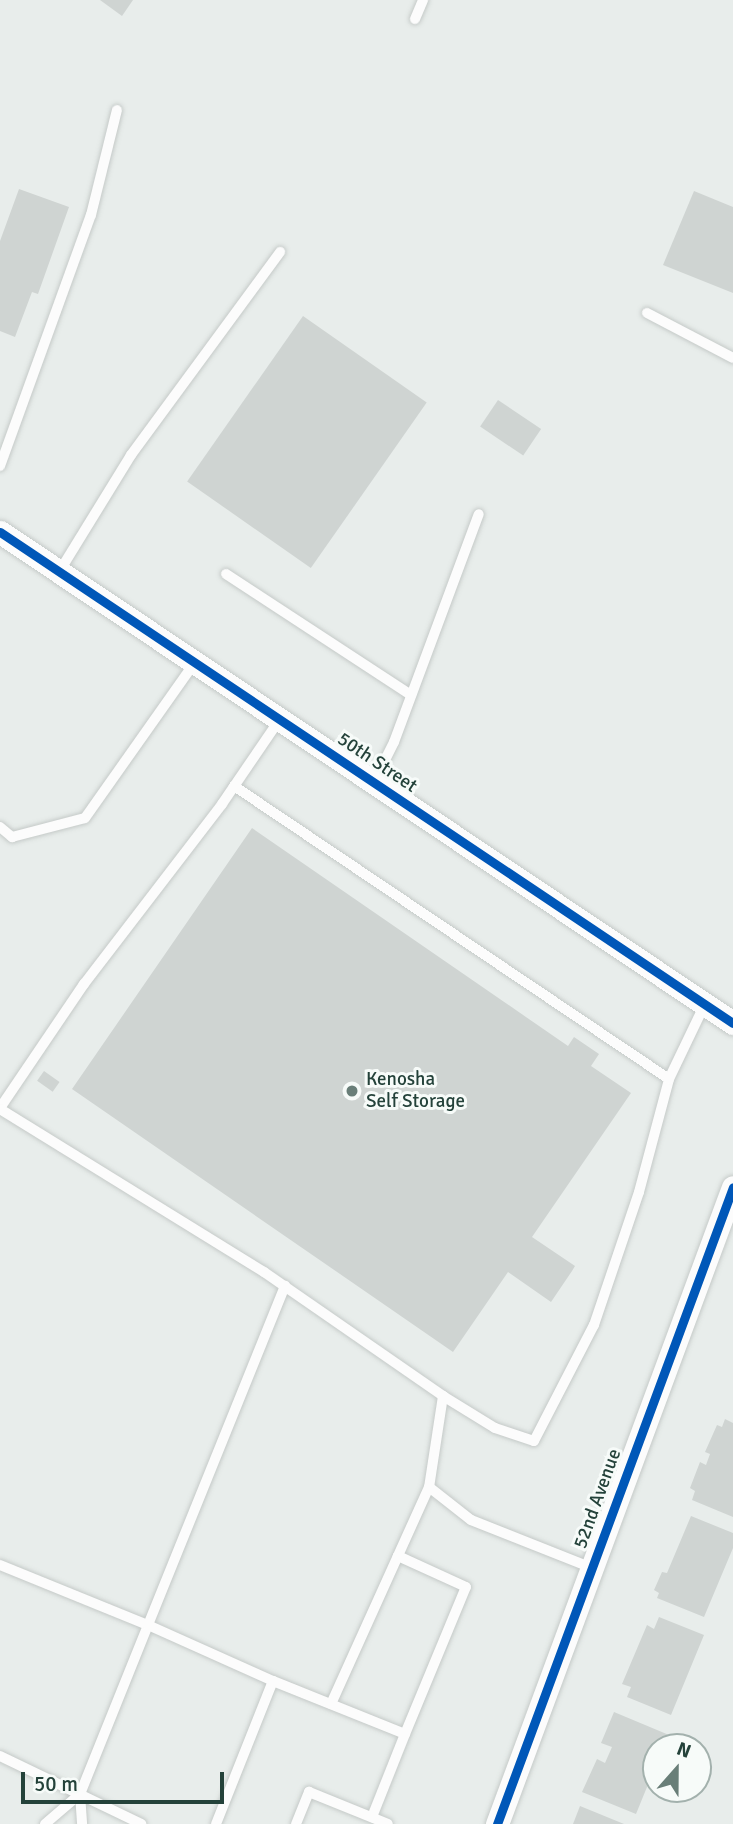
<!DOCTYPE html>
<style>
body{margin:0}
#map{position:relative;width:733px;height:1824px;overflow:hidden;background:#e8edeb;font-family:Signika,sans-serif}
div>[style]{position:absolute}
.building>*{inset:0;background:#cfd4d2;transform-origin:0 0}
.roads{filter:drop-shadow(0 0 2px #c5cac8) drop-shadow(0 0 2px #c5cac8)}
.service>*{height:10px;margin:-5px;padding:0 5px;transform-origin:5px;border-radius:5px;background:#fcfcfc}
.minor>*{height:23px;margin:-11.5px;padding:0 11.5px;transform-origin:11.5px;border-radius:11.5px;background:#fcfcfc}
.cycleway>*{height:9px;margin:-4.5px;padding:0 4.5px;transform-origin:4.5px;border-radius:4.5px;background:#0057b8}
.dots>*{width:19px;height:19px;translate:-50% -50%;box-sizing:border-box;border:4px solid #f7fbf9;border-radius:50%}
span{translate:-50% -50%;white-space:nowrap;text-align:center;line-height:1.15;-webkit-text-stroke:6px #f7fbf9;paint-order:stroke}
.street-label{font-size:19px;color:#24423a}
.poi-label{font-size:19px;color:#24423a}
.left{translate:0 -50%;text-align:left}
.north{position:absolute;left:642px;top:1733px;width:70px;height:70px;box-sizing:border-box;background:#f7fbf9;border:2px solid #a3b1ad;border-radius:50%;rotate:21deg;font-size:19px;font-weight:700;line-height:28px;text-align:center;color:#24423a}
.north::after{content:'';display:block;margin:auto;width:24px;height:32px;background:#697e78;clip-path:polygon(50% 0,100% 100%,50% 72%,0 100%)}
.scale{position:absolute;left:21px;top:1772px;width:203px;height:32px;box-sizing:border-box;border:4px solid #24423a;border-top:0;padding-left:9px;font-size:21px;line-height:24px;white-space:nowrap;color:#24423a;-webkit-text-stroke:5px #f7fbf9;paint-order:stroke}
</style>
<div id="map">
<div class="building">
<i style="clip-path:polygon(100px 0,133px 0,122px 16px)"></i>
<i style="clip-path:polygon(19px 189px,69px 207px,38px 294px,32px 292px,15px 337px,0 331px,0 241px)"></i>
<i style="clip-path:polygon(694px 191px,733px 207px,733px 293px,663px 265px)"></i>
<i style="left:303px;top:316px;width:151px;height:202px;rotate:35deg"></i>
<i style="left:498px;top:400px;width:52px;height:32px;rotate:34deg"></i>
<i style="clip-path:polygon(252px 828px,568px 1046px,574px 1037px,599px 1054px,591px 1066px,631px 1093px,532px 1237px,575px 1266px,572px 1271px,551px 1302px,508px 1272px,453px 1352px,72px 1089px)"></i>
<i style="left:44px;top:1071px;width:19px;height:12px;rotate:35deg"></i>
<i style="clip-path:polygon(725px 1419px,733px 1423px,733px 1517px,692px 1500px,695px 1491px,690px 1488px,700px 1462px,706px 1465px,710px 1454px,705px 1452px,717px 1425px,722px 1427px)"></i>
<i style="clip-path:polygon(691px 1516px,733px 1533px,733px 1548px,704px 1617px,657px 1598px,659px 1593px,654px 1590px,662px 1572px,667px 1573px)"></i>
<i style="clip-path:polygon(659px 1617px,704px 1635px,671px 1715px,627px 1697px,631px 1687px,622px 1684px,647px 1625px,654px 1629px)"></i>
<i style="clip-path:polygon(614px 1712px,669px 1735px,663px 1747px,656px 1747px,656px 1765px,636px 1814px,582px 1792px,597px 1759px,605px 1763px,612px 1747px,601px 1743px)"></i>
<i style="clip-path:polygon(580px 1806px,624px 1824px,573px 1824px)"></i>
</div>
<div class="roads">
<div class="service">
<i style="left:415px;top:19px;width:21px;rotate:-67deg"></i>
<i style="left:647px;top:313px;width:97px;rotate:27.6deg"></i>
<i style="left:0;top:466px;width:267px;rotate:-70.1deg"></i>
<i style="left:91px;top:215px;width:108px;rotate:-76.1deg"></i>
<i style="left:59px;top:572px;width:137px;rotate:-58.4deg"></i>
<i style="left:131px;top:455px;width:252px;rotate:-53.7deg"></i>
<i style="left:226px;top:574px;width:221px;rotate:33.2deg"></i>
<i style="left:374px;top:782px;width:45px;rotate:-63.4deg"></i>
<i style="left:394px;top:742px;width:243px;rotate:-69.6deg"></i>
<i style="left:234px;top:786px;width:524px;rotate:33.96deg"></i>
<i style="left:0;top:827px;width:16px;rotate:40deg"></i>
<i style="left:12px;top:837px;width:75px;rotate:-14.6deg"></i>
<i style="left:85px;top:818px;width:191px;rotate:-54.8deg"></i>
<i style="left:0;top:1108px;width:150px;rotate:-55.9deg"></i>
<i style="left:84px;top:984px;width:227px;rotate:-52.5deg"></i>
<i style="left:222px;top:804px;width:103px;rotate:-55.7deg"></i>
<i style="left:0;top:1109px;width:310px;rotate:31.7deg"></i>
<i style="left:264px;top:1272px;width:218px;rotate:34.7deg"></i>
<i style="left:443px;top:1396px;width:92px;rotate:98.7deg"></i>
<i style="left:429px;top:1487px;width:238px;rotate:114.3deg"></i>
<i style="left:443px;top:1396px;width:61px;rotate:31.6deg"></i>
<i style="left:495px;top:1428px;width:41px;rotate:18.4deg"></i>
<i style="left:534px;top:1441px;width:131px;rotate:-62.7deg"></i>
<i style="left:594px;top:1325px;width:140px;rotate:-71.3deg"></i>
<i style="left:639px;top:1192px;width:117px;rotate:-75.1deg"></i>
<i style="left:669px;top:1079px;width:83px;rotate:-64.4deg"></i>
<i style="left:429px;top:1487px;width:53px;rotate:38.2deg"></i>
<i style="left:471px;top:1520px;width:130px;rotate:21.6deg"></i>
<i style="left:0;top:1565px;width:160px;rotate:22.1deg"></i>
<i style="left:148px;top:1625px;width:182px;rotate:111.9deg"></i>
<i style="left:80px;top:1794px;width:30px;rotate:86deg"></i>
<i style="left:273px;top:1681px;width:137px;rotate:-155.9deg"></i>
<i style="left:148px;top:1625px;width:366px;rotate:-68deg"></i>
<i style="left:0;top:1756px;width:157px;rotate:25.7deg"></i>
<i style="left:372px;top:1817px;width:89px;rotate:-68.3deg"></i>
<i style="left:45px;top:1824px;width:46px;rotate:-40.6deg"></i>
<i style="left:216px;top:1824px;width:154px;rotate:-68.3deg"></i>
<i style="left:273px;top:1681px;width:142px;rotate:21.9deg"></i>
<i style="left:405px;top:1734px;width:159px;rotate:-67.5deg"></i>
<i style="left:466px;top:1587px;width:75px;rotate:-155.5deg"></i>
<i style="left:296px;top:1824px;width:35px;rotate:-68deg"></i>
<i style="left:309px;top:1792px;width:85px;rotate:22.1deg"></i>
</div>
<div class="minor">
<i style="left:0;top:532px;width:882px;rotate:33.82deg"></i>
<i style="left:497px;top:1824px;width:679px;rotate:-69.67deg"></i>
</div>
</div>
<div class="cycleway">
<i style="left:0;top:532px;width:882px;rotate:33.82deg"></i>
<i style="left:497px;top:1824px;width:679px;rotate:-69.67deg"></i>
</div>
<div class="dots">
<i style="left:352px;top:1091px;background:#697e78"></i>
</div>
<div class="street-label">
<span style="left:377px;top:763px;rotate:34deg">50th Street</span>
<span style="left:598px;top:1499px;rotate:-70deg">52nd Avenue</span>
</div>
<div class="poi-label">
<span class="left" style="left:366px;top:1091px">Kenosha<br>Self Storage</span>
</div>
<div class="north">N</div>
<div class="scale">50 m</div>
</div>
